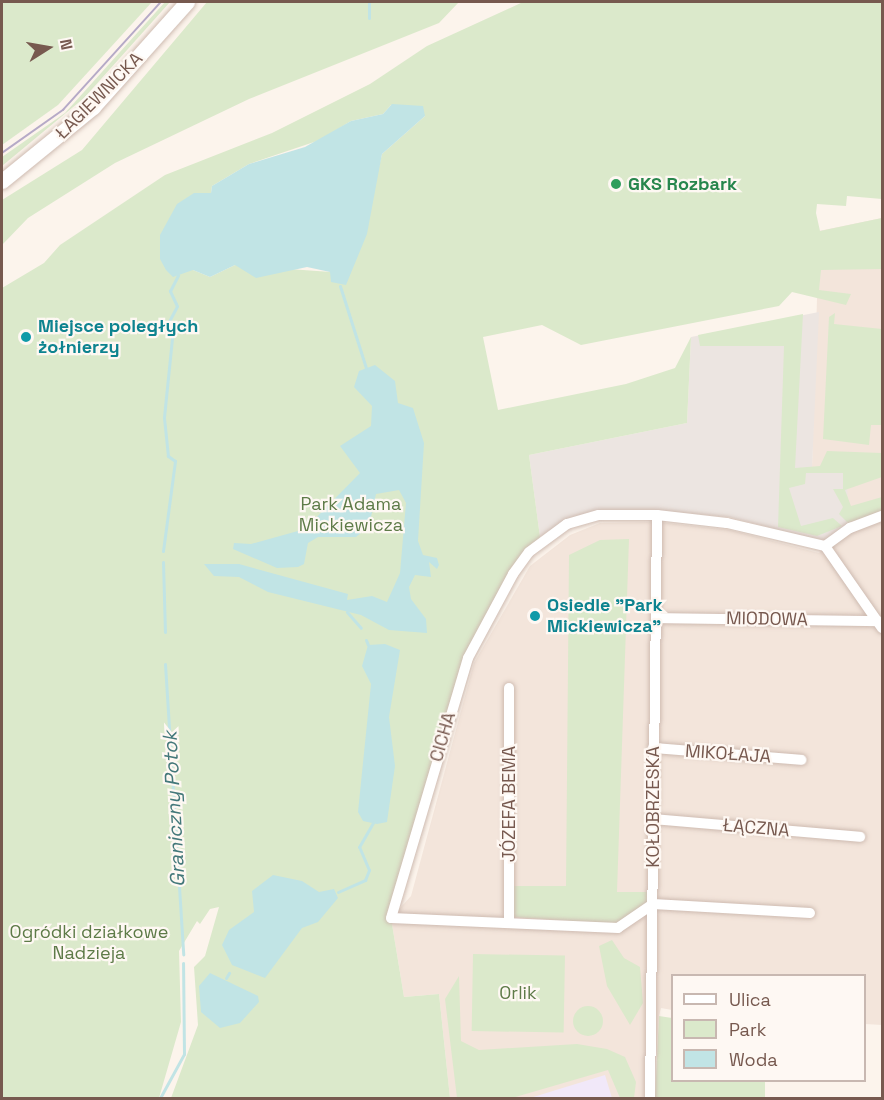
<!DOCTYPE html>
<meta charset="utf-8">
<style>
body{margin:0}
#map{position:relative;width:884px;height:1100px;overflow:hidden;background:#fcf4ec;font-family:"Space Grotesk",sans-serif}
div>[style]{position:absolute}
.residential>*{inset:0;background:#f3e5db}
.industrial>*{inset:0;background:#ece5e1}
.education>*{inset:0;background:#f1e8f9}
.green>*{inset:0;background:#dbe9cb;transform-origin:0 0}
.round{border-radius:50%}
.water>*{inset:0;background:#c1e4e5}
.stream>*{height:3px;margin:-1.5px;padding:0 1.5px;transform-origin:1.5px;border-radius:1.5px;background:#c1e4e5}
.roads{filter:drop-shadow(0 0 2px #cebbb1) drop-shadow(0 0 2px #cebbb1)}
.minor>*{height:10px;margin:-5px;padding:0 5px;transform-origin:5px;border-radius:5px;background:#fff}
.secondary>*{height:15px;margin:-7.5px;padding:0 7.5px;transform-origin:7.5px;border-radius:7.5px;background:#fff}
.tram>*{height:1.5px;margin:-0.75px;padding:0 0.75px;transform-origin:0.75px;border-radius:0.75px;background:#b6aac7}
.dots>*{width:16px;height:16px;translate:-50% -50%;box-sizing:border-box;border:3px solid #fef8f3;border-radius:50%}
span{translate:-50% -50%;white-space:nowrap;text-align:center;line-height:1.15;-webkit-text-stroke:4.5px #fef8f3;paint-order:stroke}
.street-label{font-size:18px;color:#77594f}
.leisure-label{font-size:18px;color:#27864d;font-weight:700}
.left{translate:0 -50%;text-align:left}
.culture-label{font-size:18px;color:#0d838f;font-weight:700}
.park-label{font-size:18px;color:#5e7b48}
.water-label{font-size:20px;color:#43787a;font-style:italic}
.frame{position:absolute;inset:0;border:3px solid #77594f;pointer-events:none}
.legend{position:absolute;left:671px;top:974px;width:195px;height:108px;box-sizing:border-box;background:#fef8f3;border:2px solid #c8b8b1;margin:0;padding:8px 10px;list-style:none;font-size:18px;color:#77594f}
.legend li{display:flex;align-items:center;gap:12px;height:30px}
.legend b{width:30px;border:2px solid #c8b8b1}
.north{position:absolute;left:18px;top:18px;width:60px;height:60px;-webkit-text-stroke:4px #fef8f3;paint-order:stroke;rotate:79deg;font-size:16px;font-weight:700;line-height:24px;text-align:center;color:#77594f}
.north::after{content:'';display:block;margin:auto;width:21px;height:27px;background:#77594f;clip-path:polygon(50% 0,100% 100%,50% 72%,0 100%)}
</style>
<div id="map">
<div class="residential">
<i style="clip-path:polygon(882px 218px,882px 1025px,865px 1024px,864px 976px,672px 976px,672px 1010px,661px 1008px,659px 1016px,653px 1098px,450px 1098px,439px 994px,404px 997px,391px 918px,411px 896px,474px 663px,530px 566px,570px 535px,600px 523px,657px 522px,730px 530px,819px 553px,848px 526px,812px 468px,819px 231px)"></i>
</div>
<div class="industrial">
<i style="clip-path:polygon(819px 312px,812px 468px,847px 471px,848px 526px,830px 543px,729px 517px,658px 511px,563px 521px,540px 537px,529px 455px,687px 423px,691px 337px)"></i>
</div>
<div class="education">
<i style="clip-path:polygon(605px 1075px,612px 1098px,530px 1098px)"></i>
</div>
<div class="green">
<i style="clip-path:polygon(2px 2px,152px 2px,58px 105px,2px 145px)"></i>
<i style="clip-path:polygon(165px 2px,170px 2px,84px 98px,2px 166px,2px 157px,65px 113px)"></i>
<i style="clip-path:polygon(207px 2px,459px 2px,439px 23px,249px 99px,115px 163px,28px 218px,2px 245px,2px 200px,82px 150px)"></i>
<i style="clip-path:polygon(evenodd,523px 2px,882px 2px,882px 199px,847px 196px,846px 206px,817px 204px,816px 213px,820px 231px,882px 218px,882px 269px,821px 270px,819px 290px,851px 294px,846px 305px,792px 292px,779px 306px,581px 345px,542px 325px,483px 337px,498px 410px,626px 384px,675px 368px,691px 337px,687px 423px,529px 455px,540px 537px,513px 574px,468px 658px,391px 918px,404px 997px,439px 994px,450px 1098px,171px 1098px,198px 1025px,194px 967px,205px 956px,219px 907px,210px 909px,200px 924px,197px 921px,179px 951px,181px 1022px,159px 1098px,2px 1098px,2px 288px,44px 263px,60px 245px,165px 175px,272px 133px,370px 84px,427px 46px,523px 2px,391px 105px,425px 116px,382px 154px,375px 184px,331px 272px,235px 265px,210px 277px,193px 270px,201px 197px,211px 193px,212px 186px,249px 164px,320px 140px,351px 121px,383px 114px,391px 105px)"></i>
<i style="clip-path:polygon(835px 313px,834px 324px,882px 329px,882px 425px,871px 425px,869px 445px,823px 439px,829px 317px)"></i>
<i style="clip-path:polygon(803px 314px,795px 468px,820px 466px,827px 451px,882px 453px,882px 477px,845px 490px,851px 506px,882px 497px,882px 511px,848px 523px,839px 514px,843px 507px,833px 489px,843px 489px,843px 473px,806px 473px,805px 484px,789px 488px,801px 526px,833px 518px,842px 526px,817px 536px,778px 527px,784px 346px,700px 346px,698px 335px)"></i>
<i style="clip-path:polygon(629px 539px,617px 892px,648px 892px,649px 912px,617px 924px,514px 917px,514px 886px,566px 886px,569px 555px,600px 540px)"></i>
<i style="clip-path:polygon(612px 940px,624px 958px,640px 967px,643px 1003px,630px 1025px,607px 986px,599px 946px)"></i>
<i style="left:473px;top:954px;width:92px;height:77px;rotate:1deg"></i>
<i style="clip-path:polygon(459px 976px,461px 1041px,479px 1050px,577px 1044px,607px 1049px,625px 1057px,636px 1082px,634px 1098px,620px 1098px,608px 1070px,512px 1098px,457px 1098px,445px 999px)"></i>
<i class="round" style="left:573px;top:1006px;width:30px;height:30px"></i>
<i style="clip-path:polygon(659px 1016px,672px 1018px,672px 1080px,765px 1081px,765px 1098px,655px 1098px)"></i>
</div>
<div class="water">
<i style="clip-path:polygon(392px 104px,423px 106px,425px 116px,382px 154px,367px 234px,346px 285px,331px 282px,330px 272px,307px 267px,256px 278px,235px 265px,210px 277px,193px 270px,173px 277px,166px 270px,160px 259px,160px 235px,177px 204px,194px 193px,211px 193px,212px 186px,249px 164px,305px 147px,351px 121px,383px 114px)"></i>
<i style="clip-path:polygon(375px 365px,395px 381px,398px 403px,413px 408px,424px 443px,418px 541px,423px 555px,437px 558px,439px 565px,437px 569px,429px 562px,431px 577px,415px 575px,409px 587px,411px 599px,426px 619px,427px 633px,389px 630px,361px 615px,268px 592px,239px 577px,214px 576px,204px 564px,239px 564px,348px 594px,347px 600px,372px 596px,387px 602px,400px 573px,406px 503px,399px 490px,376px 494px,369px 526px,356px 537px,318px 537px,308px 543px,304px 564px,298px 567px,277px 568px,233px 549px,234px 543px,251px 544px,305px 529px,360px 473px,340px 446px,371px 426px,372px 406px,354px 387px,359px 371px)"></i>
<i style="clip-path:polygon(385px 644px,400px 650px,389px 717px,395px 766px,387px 822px,377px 824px,363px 821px,358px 812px,371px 684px,362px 666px,368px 645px)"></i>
<i style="clip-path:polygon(273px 875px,302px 881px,319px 892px,334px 889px,338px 898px,318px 922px,302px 928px,265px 978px,232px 965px,222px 945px,229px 930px,254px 912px,252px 891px)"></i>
<i style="clip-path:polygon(210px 973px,258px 996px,259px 1002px,240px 1023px,220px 1028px,201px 1012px,199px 986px)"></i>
</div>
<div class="stream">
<i style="left:369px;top:18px;width:16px;rotate:-90deg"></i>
<i style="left:340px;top:286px;width:86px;rotate:72.4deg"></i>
<i style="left:163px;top:551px;width:91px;rotate:-82.4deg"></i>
<i style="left:175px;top:461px;width:9px;rotate:-144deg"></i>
<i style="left:168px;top:456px;width:39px;rotate:-96deg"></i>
<i style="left:164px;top:417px;width:79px;rotate:-84.2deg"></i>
<i style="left:172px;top:338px;width:14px;rotate:-111deg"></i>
<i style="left:167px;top:325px;width:21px;rotate:-62deg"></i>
<i style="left:177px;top:306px;width:17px;rotate:-115deg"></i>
<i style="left:170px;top:291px;width:18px;rotate:-63deg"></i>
<i style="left:163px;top:562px;width:70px;rotate:88.4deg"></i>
<i style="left:347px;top:612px;width:21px;rotate:49deg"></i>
<i style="left:366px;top:640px;width:5px;rotate:68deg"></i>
<i style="left:165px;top:664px;width:291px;rotate:86.4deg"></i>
<i style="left:338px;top:892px;width:30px;rotate:-24deg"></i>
<i style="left:365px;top:880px;width:11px;rotate:-68deg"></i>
<i style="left:369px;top:870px;width:25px;rotate:-113deg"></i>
<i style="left:359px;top:847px;width:28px;rotate:-60deg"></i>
<i style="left:226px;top:978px;width:6px;rotate:-59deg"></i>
<i style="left:160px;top:1098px;width:50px;rotate:-61.4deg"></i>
<i style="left:184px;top:1054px;width:91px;rotate:-90.6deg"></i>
</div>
<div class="roads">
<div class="minor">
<i style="left:825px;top:546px;width:31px;rotate:-36deg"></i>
<i style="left:850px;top:528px;width:34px;rotate:-21deg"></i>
<i style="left:656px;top:618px;width:222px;rotate:0.8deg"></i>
<i style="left:653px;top:748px;width:149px;rotate:4.6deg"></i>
<i style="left:652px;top:819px;width:209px;rotate:4.9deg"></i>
<i style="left:810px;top:913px;width:157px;rotate:-176.7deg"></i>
<i style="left:653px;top:904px;width:42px;rotate:145.6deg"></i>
<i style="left:618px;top:928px;width:227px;rotate:-177.5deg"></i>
<i style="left:391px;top:918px;width:271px;rotate:-73.5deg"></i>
<i style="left:468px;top:658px;width:95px;rotate:-61.8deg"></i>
<i style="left:513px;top:574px;width:27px;rotate:-54deg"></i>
<i style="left:529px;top:552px;width:47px;rotate:-36.4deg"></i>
<i style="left:567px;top:524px;width:33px;rotate:-16deg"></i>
<i style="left:599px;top:515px;width:58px"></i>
<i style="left:657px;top:515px;width:70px;rotate:6.5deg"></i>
<i style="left:727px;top:523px;width:101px;rotate:13.2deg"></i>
<i style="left:825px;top:546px;width:100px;rotate:55.2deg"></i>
<i style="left:509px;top:921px;width:233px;rotate:-90deg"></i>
<i style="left:650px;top:1098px;width:583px;rotate:-89.31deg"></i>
</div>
<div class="secondary">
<i style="left:2px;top:181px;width:117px;rotate:-39.1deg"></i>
<i style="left:93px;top:107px;width:141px;rotate:-48.2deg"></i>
</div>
</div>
<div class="tram">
<i style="left:2px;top:153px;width:75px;rotate:-35.2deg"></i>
<i style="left:63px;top:110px;width:146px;rotate:-47.8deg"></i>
</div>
<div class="dots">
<i style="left:616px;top:184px;background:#2e9e5b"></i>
<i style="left:26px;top:337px;background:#0f9aa8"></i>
<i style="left:535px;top:616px;background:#0f9aa8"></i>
</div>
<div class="street-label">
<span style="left:99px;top:96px;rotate:-45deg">ŁAGIEWNICKA</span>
<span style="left:767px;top:619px;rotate:1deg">MIODOWA</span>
<span style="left:443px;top:737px;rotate:-74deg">CICHA</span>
<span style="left:728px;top:754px;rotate:4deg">MIKOŁAJA</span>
<span style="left:509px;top:804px;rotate:-90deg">JÓZEFA BEMA</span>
<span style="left:653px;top:807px;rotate:-90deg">KOŁOBRZESKA</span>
<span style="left:756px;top:828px;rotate:5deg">ŁĄCZNA</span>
</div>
<div class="leisure-label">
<span class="left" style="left:628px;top:184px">GKS Rozbark</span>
</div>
<div class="culture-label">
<span class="left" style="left:38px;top:337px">Miejsce poległych<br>żołnierzy</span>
<span class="left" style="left:547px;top:616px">Osiedle "Park<br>Mickiewicza"</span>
</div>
<div class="park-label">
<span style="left:351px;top:515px">Park Adama<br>Mickiewicza</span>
<span style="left:89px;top:943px">Ogródki działkowe<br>Nadzieja</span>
<span style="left:518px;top:993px">Orlik</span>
</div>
<div class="water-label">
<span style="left:174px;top:809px;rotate:-93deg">Graniczny Potok</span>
</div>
<div class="frame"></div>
<ul class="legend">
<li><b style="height:8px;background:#fff"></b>Ulica</li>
<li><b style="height:16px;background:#dbe9cb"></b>Park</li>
<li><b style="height:16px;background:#c1e4e5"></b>Woda</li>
</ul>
<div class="north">N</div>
</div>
